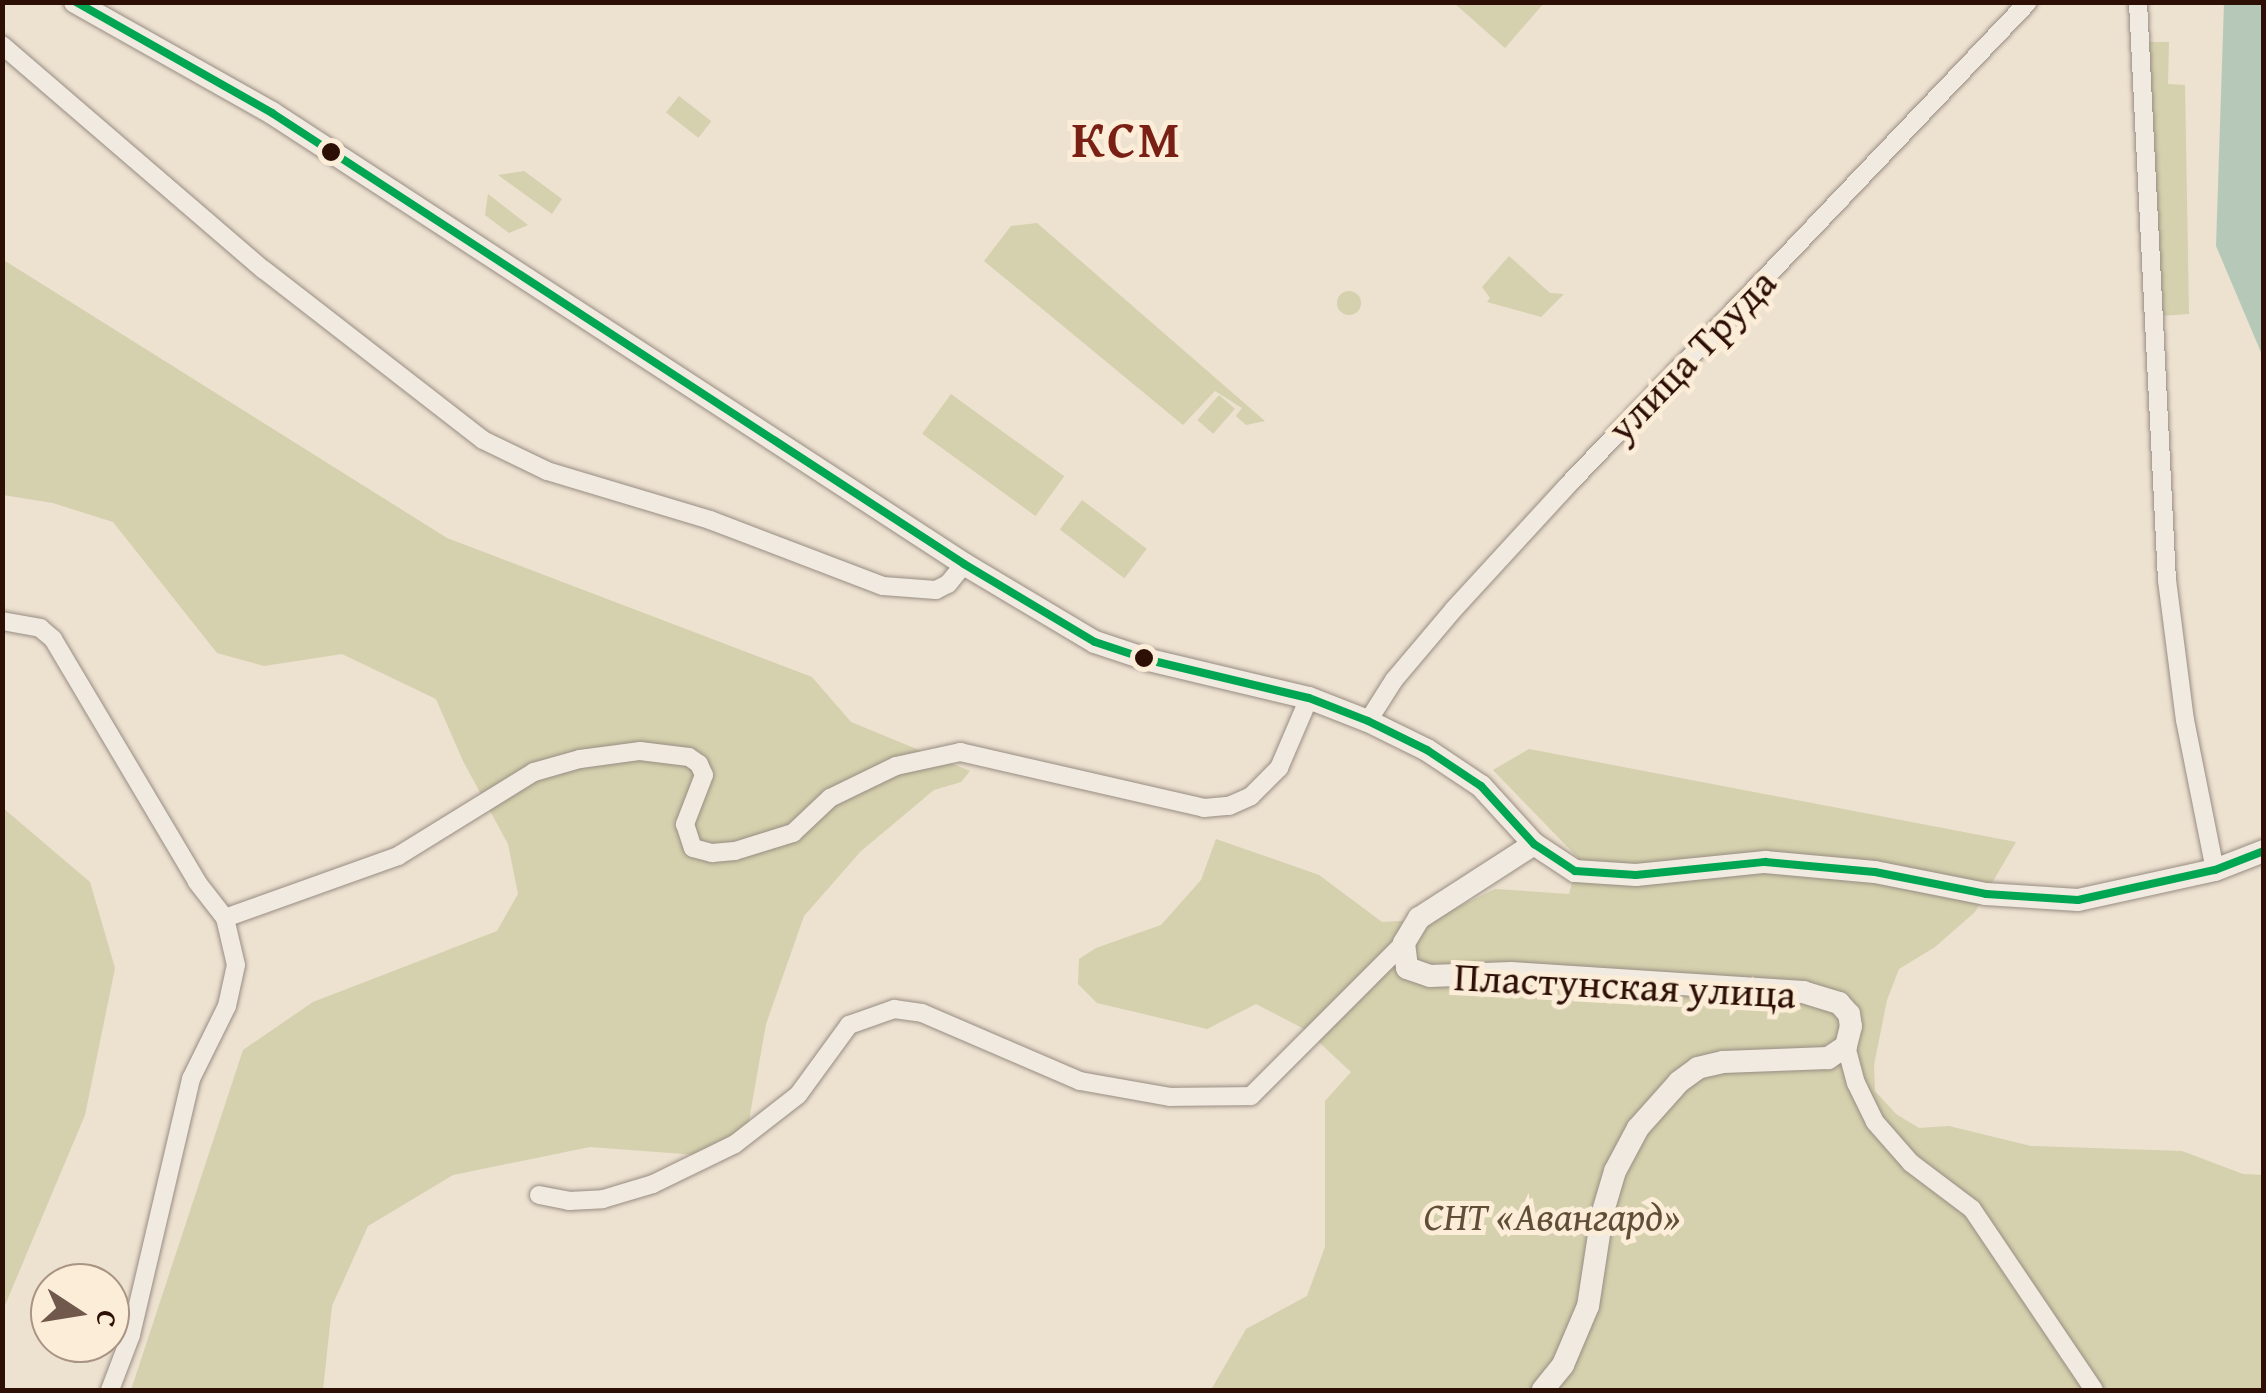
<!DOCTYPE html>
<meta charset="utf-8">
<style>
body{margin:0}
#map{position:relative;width:2266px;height:1393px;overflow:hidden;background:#ede1d0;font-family:"Gentium Book Plus",serif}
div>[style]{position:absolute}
.green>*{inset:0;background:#d5d0ad;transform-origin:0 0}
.round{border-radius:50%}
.water>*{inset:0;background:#b6c9b9}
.roads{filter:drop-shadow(0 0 2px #988d82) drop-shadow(0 0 2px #988d82)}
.street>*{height:18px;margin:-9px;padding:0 9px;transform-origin:9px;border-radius:9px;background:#f0eae1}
.secondary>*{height:22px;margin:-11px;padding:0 11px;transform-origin:11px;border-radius:11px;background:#f0eae1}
.bus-1>*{height:8px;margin:-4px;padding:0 4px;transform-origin:4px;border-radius:4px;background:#00a651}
.dots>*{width:28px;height:28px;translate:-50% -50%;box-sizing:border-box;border:5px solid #fcedd8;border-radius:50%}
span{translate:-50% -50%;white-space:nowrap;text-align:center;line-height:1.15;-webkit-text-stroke:10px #fcedd8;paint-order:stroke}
.street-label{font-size:40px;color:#2d0f05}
.park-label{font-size:40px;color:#614e36;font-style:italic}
.district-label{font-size:50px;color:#7a1f14;font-weight:700;letter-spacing:2.5px}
.frame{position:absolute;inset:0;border:5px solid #2d0f05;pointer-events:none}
.north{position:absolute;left:30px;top:1263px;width:100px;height:100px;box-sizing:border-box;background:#fcedd8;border:2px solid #a99484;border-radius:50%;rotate:102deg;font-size:28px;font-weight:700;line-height:40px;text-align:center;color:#2d0f05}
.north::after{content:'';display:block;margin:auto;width:35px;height:45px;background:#70584c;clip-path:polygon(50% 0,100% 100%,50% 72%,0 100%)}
</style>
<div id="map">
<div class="green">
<i style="clip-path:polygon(1544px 3px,1505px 48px,1454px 3px,1544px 2px)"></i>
<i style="clip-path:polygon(2149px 42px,2169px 42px,2168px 84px,2185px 85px,2189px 314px,2159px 316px)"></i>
<i style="left:679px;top:96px;width:41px;height:21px;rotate:38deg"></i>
<i style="clip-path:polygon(524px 171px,562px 199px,552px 214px,498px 175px)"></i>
<i style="clip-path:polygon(488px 194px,528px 225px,509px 233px,485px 215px)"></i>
<i style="clip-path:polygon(1037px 223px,1265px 421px,1246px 425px,1236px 416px,1242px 408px,1215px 391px,1183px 425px,984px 261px,1011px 226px)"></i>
<i style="clip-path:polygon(1509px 256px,1550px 293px,1564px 294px,1541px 317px,1487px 302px,1490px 298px,1482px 287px)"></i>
<i style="clip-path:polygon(2px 259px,447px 538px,812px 677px,851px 722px,970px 771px,961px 782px,934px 790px,861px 851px,804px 916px,766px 1024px,748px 1126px,697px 1155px,590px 1147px,453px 1175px,368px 1226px,332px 1306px,323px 1390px,131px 1390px,243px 1050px,313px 1002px,497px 931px,518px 894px,508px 844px,463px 761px,436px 699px,342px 654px,264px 666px,217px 653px,113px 522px,53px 503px,3px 495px)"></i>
<i class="round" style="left:1337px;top:291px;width:24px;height:24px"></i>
<i style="left:951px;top:394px;width:140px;height:49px;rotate:36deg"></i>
<i style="left:1219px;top:395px;width:21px;height:33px;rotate:41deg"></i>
<i style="left:1082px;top:500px;width:81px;height:37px;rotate:37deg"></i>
<i style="clip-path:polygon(1529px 749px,2016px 842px,1975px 912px,1935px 947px,1899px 969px,1887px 1000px,1874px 1065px,1875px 1091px,1896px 1114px,1919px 1128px,1949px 1126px,2031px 1146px,2182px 1151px,2243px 1174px,2263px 1175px,2263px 1390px,1211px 1390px,1246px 1329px,1307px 1296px,1325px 1247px,1325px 1101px,1351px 1072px,1306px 1030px,1256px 1004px,1207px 1029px,1097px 1003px,1078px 984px,1079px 959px,1096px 948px,1161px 925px,1201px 880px,1216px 839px,1319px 875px,1382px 922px,1433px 919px,1495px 889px,1569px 894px,1578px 858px,1493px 770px)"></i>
<i style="clip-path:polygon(3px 808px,90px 882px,115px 968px,85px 1115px,3px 1310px)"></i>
</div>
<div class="water">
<i style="clip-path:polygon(2224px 3px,2263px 3px,2263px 357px,2216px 246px)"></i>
</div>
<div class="roads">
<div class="street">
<i style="left:2138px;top:2px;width:579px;rotate:87.13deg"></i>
<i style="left:2167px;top:580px;width:141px;rotate:82.7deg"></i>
<i style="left:2185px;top:720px;width:153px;rotate:78.7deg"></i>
<i style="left:2px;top:45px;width:345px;rotate:40.7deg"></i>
<i style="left:264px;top:270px;width:277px;rotate:37.8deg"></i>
<i style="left:483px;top:440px;width:71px;rotate:25.8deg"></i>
<i style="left:547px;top:471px;width:170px;rotate:16.7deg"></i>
<i style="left:710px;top:520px;width:185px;rotate:20.9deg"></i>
<i style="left:883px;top:586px;width:53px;rotate:4.3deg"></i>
<i style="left:936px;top:590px;width:13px;rotate:-27deg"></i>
<i style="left:948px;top:584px;width:26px;rotate:-51deg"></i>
<i style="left:2px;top:621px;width:39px;rotate:10deg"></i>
<i style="left:40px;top:628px;width:17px;rotate:40deg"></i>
<i style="left:53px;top:639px;width:282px;rotate:59.3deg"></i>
<i style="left:197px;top:882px;width:46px;rotate:52.1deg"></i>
<i style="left:225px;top:918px;width:48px;rotate:76.8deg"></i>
<i style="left:236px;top:965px;width:42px;rotate:102.4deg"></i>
<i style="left:227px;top:1006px;width:81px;rotate:116.3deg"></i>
<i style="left:191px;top:1079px;width:263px;rotate:103.2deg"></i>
<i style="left:131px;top:1335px;width:59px;rotate:110.9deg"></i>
<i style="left:1368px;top:721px;width:49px;rotate:-57.6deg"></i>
<i style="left:1394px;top:680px;width:93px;rotate:-49.8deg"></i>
<i style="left:1454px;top:609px;width:167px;rotate:-47.4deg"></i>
<i style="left:1567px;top:486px;width:668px;rotate:-46.39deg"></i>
<i style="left:225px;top:918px;width:184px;rotate:-19.7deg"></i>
<i style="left:398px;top:856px;width:160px;rotate:-31.7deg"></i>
<i style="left:534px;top:772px;width:48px;rotate:-15.8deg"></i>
<i style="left:580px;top:759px;width:61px;rotate:-7.6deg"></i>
<i style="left:640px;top:751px;width:49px;rotate:7deg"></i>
<i style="left:689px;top:757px;width:12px;rotate:35deg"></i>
<i style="left:699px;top:764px;width:12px;rotate:66deg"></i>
<i style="left:704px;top:775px;width:53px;rotate:111.2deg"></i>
<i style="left:685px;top:824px;width:25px;rotate:72deg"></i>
<i style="left:693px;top:848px;width:20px;rotate:15deg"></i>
<i style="left:712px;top:853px;width:23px;rotate:-5deg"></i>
<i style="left:735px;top:851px;width:61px;rotate:-17.2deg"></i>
<i style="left:793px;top:833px;width:51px;rotate:-43.4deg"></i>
<i style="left:830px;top:798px;width:73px;rotate:-25.9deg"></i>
<i style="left:896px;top:766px;width:66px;rotate:-12.3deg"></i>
<i style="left:960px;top:752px;width:250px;rotate:12.9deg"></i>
<i style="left:1204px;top:808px;width:25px;rotate:-5deg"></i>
<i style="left:1229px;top:806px;width:24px;rotate:-24deg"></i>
<i style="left:1251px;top:796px;width:40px;rotate:-45deg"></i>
<i style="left:1279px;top:768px;width:76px;rotate:-66.8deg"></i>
<i style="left:1846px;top:1046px;width:38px;rotate:75deg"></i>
<i style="left:1856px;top:1083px;width:43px;rotate:64deg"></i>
<i style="left:1875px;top:1122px;width:55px;rotate:48.7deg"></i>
<i style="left:1911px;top:1163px;width:76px;rotate:37deg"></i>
<i style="left:1972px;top:1209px;width:218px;rotate:56deg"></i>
<i style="left:539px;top:1195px;width:31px;rotate:11deg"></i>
<i style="left:569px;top:1201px;width:34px;rotate:-3deg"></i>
<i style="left:603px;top:1199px;width:52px;rotate:-16.7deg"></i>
<i style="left:653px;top:1184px;width:91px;rotate:-26deg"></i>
<i style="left:735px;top:1144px;width:80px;rotate:-37.9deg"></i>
<i style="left:798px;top:1095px;width:87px;rotate:-53.9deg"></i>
<i style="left:849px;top:1025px;width:48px;rotate:-19.6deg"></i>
<i style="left:894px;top:1009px;width:28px;rotate:8deg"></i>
<i style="left:922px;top:1013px;width:172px;rotate:23.3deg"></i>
<i style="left:1080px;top:1081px;width:91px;rotate:10.1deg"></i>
<i style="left:1170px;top:1097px;width:81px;rotate:-0.7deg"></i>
<i style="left:1251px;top:1096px;width:216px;rotate:-45deg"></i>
</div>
<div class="secondary">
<i style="left:75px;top:2px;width:226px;rotate:29.4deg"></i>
<i style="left:272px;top:113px;width:826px;rotate:33.09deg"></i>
<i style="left:964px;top:564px;width:152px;rotate:30.8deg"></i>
<i style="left:1095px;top:642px;width:57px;rotate:18.4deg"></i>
<i style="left:1149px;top:660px;width:164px;rotate:13.4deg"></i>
<i style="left:1309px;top:698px;width:63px;rotate:21.3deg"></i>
<i style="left:1368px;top:721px;width:66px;rotate:26.2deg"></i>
<i style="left:1427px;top:750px;width:65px;rotate:33.7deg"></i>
<i style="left:1481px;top:786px;width:79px;rotate:47.6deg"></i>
<i style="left:1534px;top:844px;width:49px;rotate:33.4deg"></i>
<i style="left:1575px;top:871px;width:61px;rotate:3.8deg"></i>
<i style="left:1636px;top:875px;width:130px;rotate:-5.8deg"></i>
<i style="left:1765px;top:862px;width:110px;rotate:5.2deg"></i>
<i style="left:1875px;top:872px;width:113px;rotate:11.2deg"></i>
<i style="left:1986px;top:894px;width:92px;rotate:3.7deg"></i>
<i style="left:2078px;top:900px;width:140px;rotate:-12.4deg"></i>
<i style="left:2215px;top:870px;width:53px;rotate:-21.2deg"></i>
<i style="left:1534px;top:844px;width:137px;rotate:147.2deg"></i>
<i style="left:1419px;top:918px;width:29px;rotate:121deg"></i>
<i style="left:1404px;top:943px;width:25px;rotate:83deg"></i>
<i style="left:1407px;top:968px;width:24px;rotate:19deg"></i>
<i style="left:1430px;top:976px;width:81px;rotate:-2.1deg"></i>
<i style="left:1511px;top:973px;width:293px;rotate:3.7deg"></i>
<i style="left:1803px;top:992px;width:38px;rotate:17deg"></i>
<i style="left:1839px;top:1003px;width:15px;rotate:48deg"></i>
<i style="left:1849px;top:1014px;width:12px;rotate:81deg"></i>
<i style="left:1851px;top:1026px;width:21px;rotate:104deg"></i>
<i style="left:1846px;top:1046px;width:22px;rotate:146deg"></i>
<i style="left:1828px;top:1058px;width:105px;rotate:177.8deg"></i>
<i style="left:1723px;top:1062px;width:26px;rotate:167deg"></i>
<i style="left:1698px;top:1068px;width:24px;rotate:144deg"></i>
<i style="left:1679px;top:1082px;width:62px;rotate:131.7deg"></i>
<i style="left:1638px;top:1128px;width:49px;rotate:118.1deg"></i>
<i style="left:1615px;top:1171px;width:46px;rotate:106.5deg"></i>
<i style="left:1602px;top:1215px;width:92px;rotate:98.7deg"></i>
<i style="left:1588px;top:1306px;width:64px;rotate:113deg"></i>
<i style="left:1563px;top:1365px;width:32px;rotate:129deg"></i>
</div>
</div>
<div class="bus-1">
<i style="left:76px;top:2px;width:225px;rotate:29.5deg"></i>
<i style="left:272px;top:113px;width:826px;rotate:33.09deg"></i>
<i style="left:964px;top:564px;width:152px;rotate:30.8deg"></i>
<i style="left:1095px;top:642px;width:57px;rotate:18.4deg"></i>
<i style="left:1149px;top:660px;width:164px;rotate:13.4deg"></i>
<i style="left:1309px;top:698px;width:63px;rotate:21.3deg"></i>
<i style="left:1368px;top:721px;width:66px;rotate:26.2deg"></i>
<i style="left:1427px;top:750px;width:65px;rotate:33.7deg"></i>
<i style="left:1481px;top:786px;width:79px;rotate:47.6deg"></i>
<i style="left:1534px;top:844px;width:49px;rotate:33.4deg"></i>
<i style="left:1575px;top:871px;width:61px;rotate:3.8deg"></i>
<i style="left:1636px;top:875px;width:130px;rotate:-5.8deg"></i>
<i style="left:1765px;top:862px;width:110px;rotate:5.2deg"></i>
<i style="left:1875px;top:872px;width:113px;rotate:11.2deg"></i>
<i style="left:1986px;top:894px;width:92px;rotate:3.7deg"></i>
<i style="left:2078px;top:900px;width:140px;rotate:-12.4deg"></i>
<i style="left:2215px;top:870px;width:53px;rotate:-21.2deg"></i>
</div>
<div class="dots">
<i style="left:331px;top:152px;background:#2d0f05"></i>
<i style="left:1144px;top:658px;background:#2d0f05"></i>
</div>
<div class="street-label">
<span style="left:1691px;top:355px;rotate:-46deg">улица Труда</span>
<span style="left:1625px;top:985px;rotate:3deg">Пластунская улица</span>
</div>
<div class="park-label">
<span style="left:1552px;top:1216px">СНТ «Авангард»</span>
</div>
<div class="district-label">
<span style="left:1127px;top:139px">КСМ</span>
</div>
<div class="frame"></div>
<div class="north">С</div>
</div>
